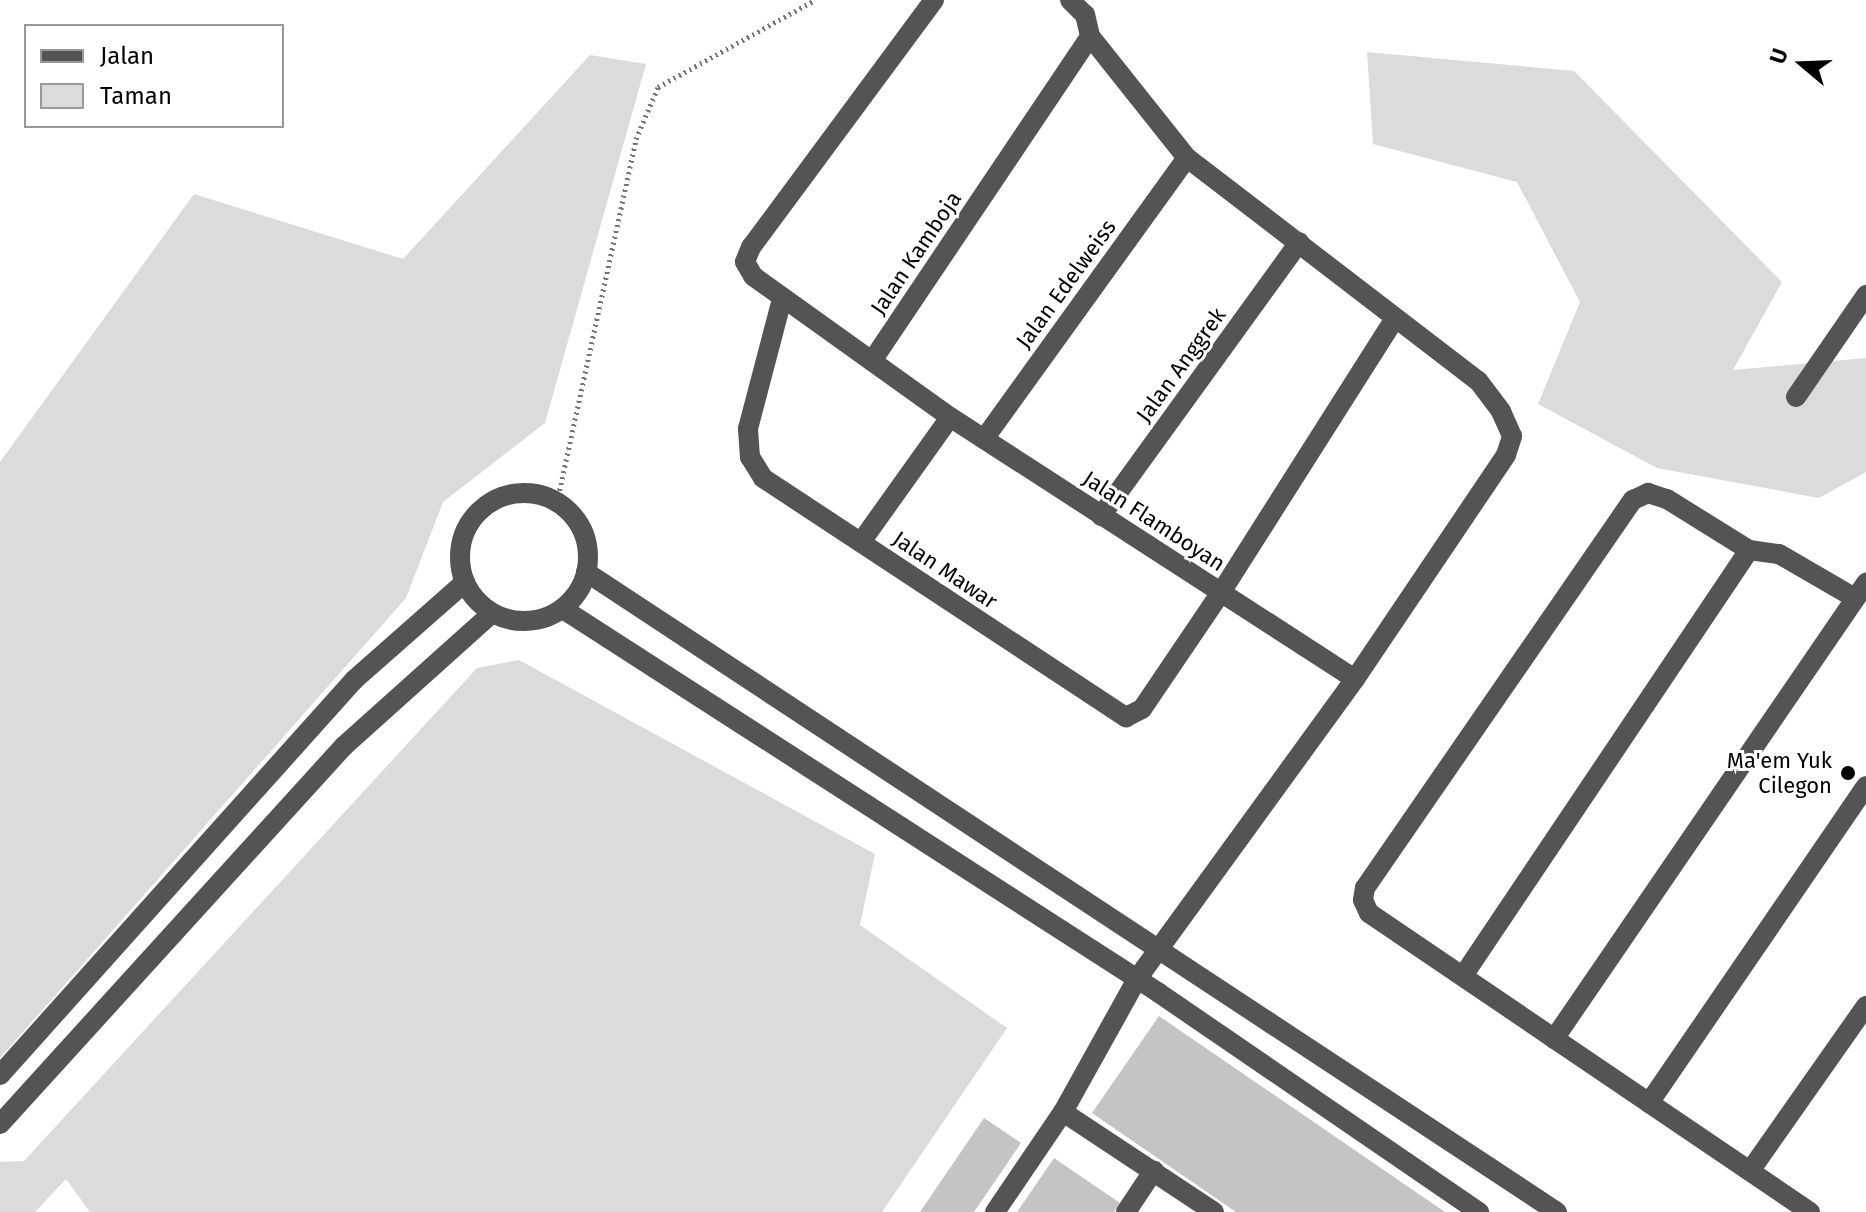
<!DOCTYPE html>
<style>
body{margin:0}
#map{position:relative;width:1866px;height:1212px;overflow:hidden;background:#fff;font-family:"Fira Sans",sans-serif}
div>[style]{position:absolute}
.green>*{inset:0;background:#dbdbdb}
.building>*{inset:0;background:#c4c4c4}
.path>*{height:5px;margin-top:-2.5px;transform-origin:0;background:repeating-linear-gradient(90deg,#767676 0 2px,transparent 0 6px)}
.minor>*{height:20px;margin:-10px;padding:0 10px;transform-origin:10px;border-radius:10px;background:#545454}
.minor>.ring{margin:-10px;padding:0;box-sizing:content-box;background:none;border:20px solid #545454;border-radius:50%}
.dots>*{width:22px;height:22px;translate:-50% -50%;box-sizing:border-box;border:4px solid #fff;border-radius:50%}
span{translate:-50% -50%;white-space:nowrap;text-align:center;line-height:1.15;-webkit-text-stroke:6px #fff;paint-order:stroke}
.street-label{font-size:22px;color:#000}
.poi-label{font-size:22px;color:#000}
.right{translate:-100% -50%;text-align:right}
.legend{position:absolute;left:24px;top:24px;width:260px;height:104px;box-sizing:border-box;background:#fff;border:2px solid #999;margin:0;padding:10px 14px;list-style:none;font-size:24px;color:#000}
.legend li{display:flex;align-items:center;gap:16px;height:40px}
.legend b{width:40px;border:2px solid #999}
.north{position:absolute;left:1762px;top:24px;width:80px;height:80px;-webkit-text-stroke:6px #fff;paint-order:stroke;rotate:289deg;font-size:22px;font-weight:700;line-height:32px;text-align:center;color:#000}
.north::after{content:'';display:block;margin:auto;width:28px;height:36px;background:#000;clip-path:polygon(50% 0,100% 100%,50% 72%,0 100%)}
</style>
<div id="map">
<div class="green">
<i style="clip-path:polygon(1367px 52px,1574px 71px,1782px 282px,1733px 370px,1866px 358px,1866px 472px,1819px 498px,1657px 468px,1538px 404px,1580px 302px,1517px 182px,1373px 144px)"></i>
<i style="clip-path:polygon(590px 55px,646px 64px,545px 423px,443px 502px,406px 598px,0 1058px,0 462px,194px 194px,403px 259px)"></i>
<i style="clip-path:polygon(519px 660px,875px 854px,860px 925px,1007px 1028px,882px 1212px,90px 1212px,66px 1179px,35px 1212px,0 1212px,0 1162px,24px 1161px,477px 668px)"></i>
</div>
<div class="building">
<i style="clip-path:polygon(1159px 1016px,1445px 1212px,1236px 1212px,1092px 1113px)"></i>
<i style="clip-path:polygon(984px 1118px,1021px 1143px,974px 1212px,920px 1212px)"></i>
<i style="clip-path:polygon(1054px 1158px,1120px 1203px,1114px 1212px,1017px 1212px)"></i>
</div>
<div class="path">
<i style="left:557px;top:502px;width:371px;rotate:-77.7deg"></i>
<i style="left:636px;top:139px;width:56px;rotate:-67.1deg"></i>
<i style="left:658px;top:87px;width:179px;rotate:-29deg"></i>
</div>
<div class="minor">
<i style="left:934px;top:0;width:307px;rotate:126.5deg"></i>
<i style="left:751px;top:247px;width:16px;rotate:112deg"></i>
<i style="left:745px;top:262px;width:16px;rotate:60deg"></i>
<i style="left:753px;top:276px;width:242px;rotate:35.6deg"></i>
<i style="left:950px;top:417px;width:482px;rotate:32.9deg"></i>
<i style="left:782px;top:299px;width:134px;rotate:104.7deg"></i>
<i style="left:748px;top:429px;width:28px;rotate:86deg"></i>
<i style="left:750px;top:457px;width:25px;rotate:58deg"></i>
<i style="left:763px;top:478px;width:435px;rotate:33.4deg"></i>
<i style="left:1126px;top:717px;width:18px;rotate:-27deg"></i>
<i style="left:1142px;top:709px;width:139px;rotate:-55.9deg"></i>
<i style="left:1220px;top:594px;width:325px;rotate:-57.6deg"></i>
<i style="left:872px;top:361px;width:391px;rotate:-56.1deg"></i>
<i style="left:1796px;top:397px;width:124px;rotate:-55.5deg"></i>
<i style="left:984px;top:439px;width:347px;rotate:-54.2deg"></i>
<i class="ring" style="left:460px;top:493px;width:108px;height:108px"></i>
<i style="left:1101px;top:516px;width:338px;rotate:-54.1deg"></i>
<i style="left:861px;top:542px;width:153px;rotate:-54.5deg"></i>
<i style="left:586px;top:572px;width:1163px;rotate:33.39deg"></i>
<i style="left:563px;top:609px;width:709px;rotate:32.79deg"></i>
<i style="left:1159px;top:993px;width:388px;rotate:34.4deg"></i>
<i style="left:1463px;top:976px;width:513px;rotate:-56.12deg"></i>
<i style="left:1554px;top:1039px;width:553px;rotate:-55.62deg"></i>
<i style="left:0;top:1075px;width:530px;rotate:-48.13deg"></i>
<i style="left:354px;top:680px;width:148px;rotate:-41.4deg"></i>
<i style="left:1649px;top:1103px;width:384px;rotate:-55.6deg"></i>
<i style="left:1063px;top:1112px;width:152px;rotate:-60.9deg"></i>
<i style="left:1137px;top:979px;width:371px;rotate:-54deg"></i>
<i style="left:1355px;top:679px;width:270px;rotate:-56deg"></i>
<i style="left:1506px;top:455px;width:20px;rotate:-72deg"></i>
<i style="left:1512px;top:436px;width:27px;rotate:-114deg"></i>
<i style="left:1501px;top:411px;width:38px;rotate:-127deg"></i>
<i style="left:1478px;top:381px;width:367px;rotate:-142.5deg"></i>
<i style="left:1187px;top:158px;width:156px;rotate:-128.5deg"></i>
<i style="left:1090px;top:36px;width:22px;rotate:-103deg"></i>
<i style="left:1085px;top:15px;width:21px;rotate:-135deg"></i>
<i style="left:0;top:1124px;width:511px;rotate:-47.7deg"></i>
<i style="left:344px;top:746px;width:199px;rotate:-41.9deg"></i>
<i style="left:1750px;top:1171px;width:202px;rotate:-54.9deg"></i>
<i style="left:995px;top:1212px;width:121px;rotate:-55.8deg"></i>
<i style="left:1063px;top:1112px;width:181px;rotate:33.5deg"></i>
<i style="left:1126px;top:1212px;width:50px;rotate:-56.3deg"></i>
<i style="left:1810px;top:1212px;width:533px;rotate:-145.86deg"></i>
<i style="left:1369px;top:913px;width:14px;rotate:-115deg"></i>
<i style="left:1363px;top:900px;width:12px;rotate:-81deg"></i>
<i style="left:1365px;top:888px;width:472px;rotate:-55.4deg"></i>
<i style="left:1633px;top:500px;width:17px;rotate:-25deg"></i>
<i style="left:1648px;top:493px;width:20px;rotate:18deg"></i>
<i style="left:1667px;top:499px;width:97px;rotate:31.9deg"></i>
<i style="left:1749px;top:550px;width:30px;rotate:8deg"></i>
<i style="left:1779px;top:554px;width:88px;rotate:30.1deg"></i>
</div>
<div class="dots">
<i style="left:1848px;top:773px;background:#000"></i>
</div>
<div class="street-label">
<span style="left:916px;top:253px;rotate:-56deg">Jalan Kamboja</span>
<span style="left:1066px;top:284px;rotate:-54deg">Jalan Edelweiss</span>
<span style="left:1181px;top:365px;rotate:-54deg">Jalan Anggrek</span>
<span style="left:1154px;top:521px;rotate:33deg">Jalan Flamboyan</span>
<span style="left:945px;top:570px;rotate:34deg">Jalan Mawar</span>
</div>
<div class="poi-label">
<span class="right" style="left:1832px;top:773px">Ma'em Yuk<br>Cilegon</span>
</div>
<ul class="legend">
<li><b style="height:10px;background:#545454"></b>Jalan</li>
<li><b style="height:22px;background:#dbdbdb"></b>Taman</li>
</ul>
<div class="north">U</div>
</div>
